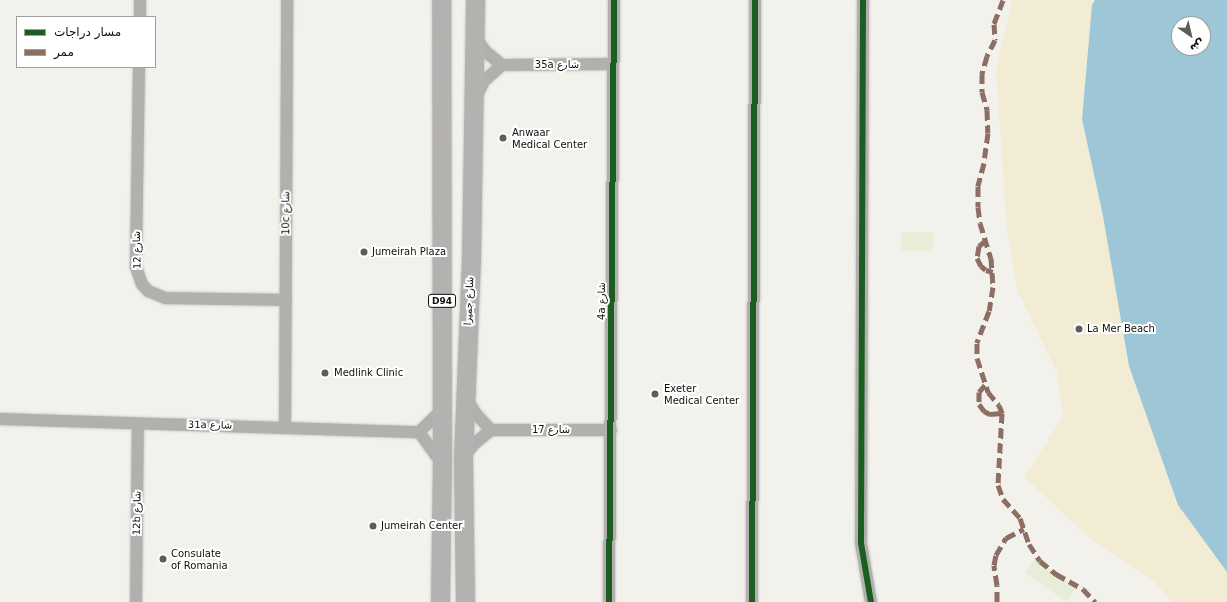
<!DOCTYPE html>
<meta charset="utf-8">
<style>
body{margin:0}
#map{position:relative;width:1227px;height:602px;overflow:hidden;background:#f2f1ec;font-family:"DejaVu Sans",Vazirmatn,sans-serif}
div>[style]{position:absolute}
.green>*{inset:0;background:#e8edd8;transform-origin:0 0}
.sand>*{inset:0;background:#f2ecd5}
.water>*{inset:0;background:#9dc7d7}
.roads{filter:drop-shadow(0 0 1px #cdccc9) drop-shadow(0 0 1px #cdccc9)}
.street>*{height:12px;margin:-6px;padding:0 6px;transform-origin:6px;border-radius:6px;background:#b1b0ae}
.primary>*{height:19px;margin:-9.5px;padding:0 9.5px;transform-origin:9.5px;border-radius:9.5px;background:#b4b2b0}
.quiet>*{height:5px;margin-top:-2.5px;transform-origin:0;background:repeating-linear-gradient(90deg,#8d6e63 0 10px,transparent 0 15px)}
.cycleway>*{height:6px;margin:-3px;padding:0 3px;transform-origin:3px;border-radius:3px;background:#1b5e20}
.dots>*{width:11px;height:11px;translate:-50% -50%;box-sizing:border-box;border:2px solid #fff;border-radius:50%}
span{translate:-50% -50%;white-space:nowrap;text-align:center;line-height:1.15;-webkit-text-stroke:4px #fff;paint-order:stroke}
.shield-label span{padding:1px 3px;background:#fff;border:1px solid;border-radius:3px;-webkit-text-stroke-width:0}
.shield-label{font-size:9px;color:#0e0e0b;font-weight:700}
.street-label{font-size:10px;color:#0e0e0b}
.poi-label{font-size:10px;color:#0e0e0b}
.left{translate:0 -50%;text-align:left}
.legend{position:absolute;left:16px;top:16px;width:140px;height:52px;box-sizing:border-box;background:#fff;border:1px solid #9f9f9d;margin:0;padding:5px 7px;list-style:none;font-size:12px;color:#0e0e0b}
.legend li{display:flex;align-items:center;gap:8px;height:20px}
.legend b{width:20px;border:1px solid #9f9f9d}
.north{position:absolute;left:1171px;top:16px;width:40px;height:40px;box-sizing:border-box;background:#fff;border:1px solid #9f9f9d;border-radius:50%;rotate:146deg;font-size:11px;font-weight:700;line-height:16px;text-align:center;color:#0e0e0b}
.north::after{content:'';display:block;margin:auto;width:14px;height:18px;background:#5e5d5a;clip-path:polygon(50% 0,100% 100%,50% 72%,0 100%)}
</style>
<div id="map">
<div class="green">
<i style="left:901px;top:232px;width:32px;height:19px"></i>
<i style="left:1035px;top:559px;width:50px;height:17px;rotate:35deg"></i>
</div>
<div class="sand">
<i style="clip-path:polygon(1012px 0,1095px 0,1092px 5px,1082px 119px,1103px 216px,1178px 505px,1227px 572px,1227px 602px,1173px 602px,1153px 581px,1094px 542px,1024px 477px,1063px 417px,1057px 372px,1018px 292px,1007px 230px,996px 71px)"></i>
</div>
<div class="water">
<i style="clip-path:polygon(evenodd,1095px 0,1227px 0,1227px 572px,1178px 505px,1129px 366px,1103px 216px,1082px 119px,1092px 5px,1095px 0,1179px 24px,1203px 24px,1203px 48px,1179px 48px,1179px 24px)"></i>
</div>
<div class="roads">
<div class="street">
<i style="left:863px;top:0;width:543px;rotate:90.21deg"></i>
<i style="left:861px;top:543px;width:60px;rotate:80.4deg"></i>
<i style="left:140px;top:17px;width:17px;rotate:-90deg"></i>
<i style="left:475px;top:37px;width:19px;rotate:54deg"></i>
<i style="left:486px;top:52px;width:21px;rotate:39deg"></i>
<i style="left:502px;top:65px;width:111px;rotate:-0.5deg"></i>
<i style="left:139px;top:67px;width:200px;rotate:90.9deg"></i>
<i style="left:136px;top:267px;width:18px;rotate:71deg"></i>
<i style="left:142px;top:284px;width:9px;rotate:49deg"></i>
<i style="left:148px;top:291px;width:18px;rotate:22deg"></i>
<i style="left:165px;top:298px;width:121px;rotate:0.9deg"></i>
<i style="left:476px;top:98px;width:19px;rotate:-65deg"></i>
<i style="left:484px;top:81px;width:24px;rotate:-42deg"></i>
<i style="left:466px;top:398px;width:19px;rotate:58deg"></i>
<i style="left:476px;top:414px;width:22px;rotate:47deg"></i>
<i style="left:0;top:419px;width:419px;rotate:1.8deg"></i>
<i style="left:419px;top:432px;width:32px;rotate:-44deg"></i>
<i style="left:285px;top:427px;width:427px;rotate:-89.7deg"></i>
<i style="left:419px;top:432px;width:37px;rotate:54deg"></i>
<i style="left:463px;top:457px;width:18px;rotate:-49deg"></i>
<i style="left:475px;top:443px;width:21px;rotate:-39deg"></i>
<i style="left:491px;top:430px;width:120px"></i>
<i style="left:136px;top:602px;width:178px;rotate:-89.4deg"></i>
<i style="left:609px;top:602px;width:602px;rotate:-89.52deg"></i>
<i style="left:752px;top:602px;width:602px;rotate:-89.71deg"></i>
</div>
<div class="primary">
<i style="left:440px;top:602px;width:139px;rotate:-89.2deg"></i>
<i style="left:442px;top:463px;width:463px;rotate:-90.1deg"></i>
<i style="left:465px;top:602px;width:144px;rotate:-90.8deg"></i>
<i style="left:463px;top:458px;width:198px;rotate:-87.7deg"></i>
<i style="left:471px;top:260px;width:260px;rotate:-89.1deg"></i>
</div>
</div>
<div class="quiet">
<i style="left:1003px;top:0;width:26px;rotate:111deg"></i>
<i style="left:994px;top:24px;width:16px;rotate:86deg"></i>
<i style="left:995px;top:40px;width:18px;rotate:117deg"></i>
<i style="left:987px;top:56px;width:19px;rotate:106deg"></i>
<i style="left:982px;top:74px;width:18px;rotate:90deg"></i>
<i style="left:982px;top:92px;width:19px;rotate:74deg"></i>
<i style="left:987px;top:110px;width:23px;rotate:88deg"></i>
<i style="left:988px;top:133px;width:30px;rotate:98deg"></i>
<i style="left:984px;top:163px;width:24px;rotate:105deg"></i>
<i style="left:978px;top:186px;width:21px;rotate:90deg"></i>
<i style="left:978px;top:207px;width:16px;rotate:83deg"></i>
<i style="left:980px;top:223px;width:37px;rotate:73deg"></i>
<i style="left:991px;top:258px;width:29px;rotate:86deg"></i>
<i style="left:993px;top:287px;width:24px;rotate:99deg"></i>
<i style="left:989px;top:311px;width:34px;rotate:111deg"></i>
<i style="left:977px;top:343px;width:15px;rotate:90deg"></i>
<i style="left:977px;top:358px;width:36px;rotate:72deg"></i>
<i style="left:988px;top:392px;width:17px;rotate:50deg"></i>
<i style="left:999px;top:405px;width:9px;rotate:69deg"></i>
<i style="left:1002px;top:413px;width:72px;rotate:93.2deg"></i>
<i style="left:998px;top:485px;width:15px;rotate:70deg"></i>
<i style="left:1003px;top:499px;width:25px;rotate:48deg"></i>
<i style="left:1020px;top:518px;width:28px;rotate:71deg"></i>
<i style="left:1029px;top:544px;width:20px;rotate:57deg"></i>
<i style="left:1040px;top:561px;width:21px;rotate:39deg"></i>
<i style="left:1056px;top:574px;width:31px;rotate:29deg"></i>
<i style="left:1083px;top:589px;width:18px;rotate:47deg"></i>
<i style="left:985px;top:241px;width:8px;rotate:140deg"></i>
<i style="left:979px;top:246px;width:12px;rotate:99deg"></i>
<i style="left:977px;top:258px;width:9px;rotate:63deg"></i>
<i style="left:981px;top:266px;width:6px;rotate:39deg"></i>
<i style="left:986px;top:270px;width:7px;rotate:16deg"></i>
<i style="left:985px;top:385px;width:9px;rotate:131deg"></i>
<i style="left:979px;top:392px;width:12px;rotate:90deg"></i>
<i style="left:979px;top:404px;width:9px;rotate:54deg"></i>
<i style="left:984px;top:411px;width:7px;rotate:27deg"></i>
<i style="left:990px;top:414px;width:12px;rotate:-5deg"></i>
<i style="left:997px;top:602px;width:17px;rotate:-90deg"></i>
<i style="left:997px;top:585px;width:20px;rotate:-99deg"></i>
<i style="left:994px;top:565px;width:10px;rotate:-79deg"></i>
<i style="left:996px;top:555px;width:20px;rotate:-60deg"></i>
<i style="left:1006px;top:538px;width:20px;rotate:-27deg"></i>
</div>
<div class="cycleway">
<i style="left:863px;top:0;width:543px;rotate:90.21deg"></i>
<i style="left:861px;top:543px;width:60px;rotate:80.4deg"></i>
<i style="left:609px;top:602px;width:602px;rotate:-89.52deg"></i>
<i style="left:752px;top:602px;width:602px;rotate:-89.71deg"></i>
</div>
<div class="dots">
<i style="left:503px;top:138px;background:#5e5d5a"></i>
<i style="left:364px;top:252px;background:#5e5d5a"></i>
<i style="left:1079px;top:329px;background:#5e5d5a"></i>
<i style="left:325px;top:373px;background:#5e5d5a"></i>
<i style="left:655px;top:394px;background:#5e5d5a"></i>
<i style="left:373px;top:526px;background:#5e5d5a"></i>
<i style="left:163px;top:559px;background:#5e5d5a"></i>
</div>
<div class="shield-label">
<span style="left:442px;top:301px">D94</span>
</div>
<div class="street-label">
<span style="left:557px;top:65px">35a شارع</span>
<span style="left:286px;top:213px;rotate:-90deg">10c شارع</span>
<span style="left:137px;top:250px;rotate:-91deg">شارع 12</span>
<span style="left:469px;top:301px;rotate:-87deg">شارع جميرا</span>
<span style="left:602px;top:301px;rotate:-90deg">4a شارع</span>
<span style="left:210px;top:425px;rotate:1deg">31a شارع</span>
<span style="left:551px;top:430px">شارع 17</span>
<span style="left:137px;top:513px;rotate:-89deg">12b شارع</span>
</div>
<div class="poi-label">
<span class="left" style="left:512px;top:138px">Anwaar<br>Medical Center</span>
<span class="left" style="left:372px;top:252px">Jumeirah Plaza</span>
<span class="left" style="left:1087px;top:329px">La Mer Beach</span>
<span class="left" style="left:334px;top:373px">Medlink Clinic</span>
<span class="left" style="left:664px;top:394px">Exeter<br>Medical Center</span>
<span class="left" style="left:381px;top:526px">Jumeirah Center</span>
<span class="left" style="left:171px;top:559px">Consulate<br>of Romania</span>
</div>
<ul class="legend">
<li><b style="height:5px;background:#1b5e20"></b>مسار دراجات</li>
<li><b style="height:5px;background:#8d6e63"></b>ممر</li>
</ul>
<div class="north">ش</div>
</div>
